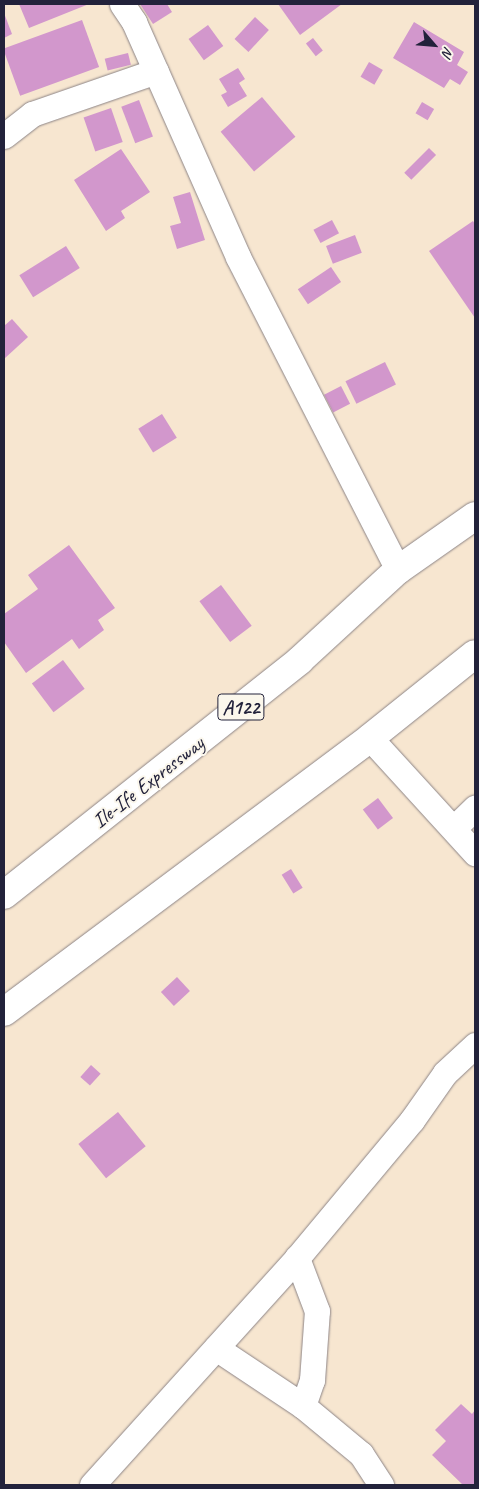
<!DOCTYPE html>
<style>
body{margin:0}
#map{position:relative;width:479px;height:1489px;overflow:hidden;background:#f7e6d0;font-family:Caveat,sans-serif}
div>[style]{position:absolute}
.building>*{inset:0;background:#d297cc;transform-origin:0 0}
.roads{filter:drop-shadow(0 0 1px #8c8486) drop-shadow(0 0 1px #8c8486)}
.minor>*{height:25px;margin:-12.5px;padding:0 12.5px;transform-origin:12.5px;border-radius:12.5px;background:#fff}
.highway>*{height:28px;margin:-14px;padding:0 14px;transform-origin:14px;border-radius:14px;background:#fff}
span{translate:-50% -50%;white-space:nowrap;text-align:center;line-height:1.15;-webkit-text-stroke:4px #fbf7ec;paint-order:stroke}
.shield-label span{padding:1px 4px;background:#fbf7ec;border:1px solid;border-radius:4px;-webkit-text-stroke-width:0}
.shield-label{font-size:20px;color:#22223b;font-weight:700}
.street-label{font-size:21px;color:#22223b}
.frame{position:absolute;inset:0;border:5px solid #22223b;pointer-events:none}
.north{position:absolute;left:409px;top:20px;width:50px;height:50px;-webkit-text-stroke:4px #fbf7ec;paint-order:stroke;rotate:117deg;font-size:14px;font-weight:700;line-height:20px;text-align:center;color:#22223b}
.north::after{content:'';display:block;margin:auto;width:18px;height:22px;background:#22223b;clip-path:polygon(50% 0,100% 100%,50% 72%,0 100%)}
</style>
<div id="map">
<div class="building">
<i style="clip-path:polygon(19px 4px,89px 4px,29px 28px)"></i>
<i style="clip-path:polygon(140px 4px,167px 4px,172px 12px,153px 24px)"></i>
<i style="clip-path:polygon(278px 4px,342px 4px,300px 35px)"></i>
<i style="clip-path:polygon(4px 13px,12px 34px,4px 38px)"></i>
<i style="left:255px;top:17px;width:19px;height:30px;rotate:43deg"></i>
<i style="left:82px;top:20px;width:50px;height:84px;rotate:70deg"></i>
<i style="clip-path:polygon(414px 22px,464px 52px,457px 65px,468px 72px,460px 85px,450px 79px,444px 88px,393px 58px)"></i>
<i style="left:208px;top:25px;width:26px;height:24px;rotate:54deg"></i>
<i style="left:313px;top:38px;width:16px;height:9px;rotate:52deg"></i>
<i style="left:128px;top:53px;width:12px;height:24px;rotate:76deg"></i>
<i style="left:369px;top:62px;width:16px;height:17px;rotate:30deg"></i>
<i style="clip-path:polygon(238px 68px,245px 79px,239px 83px,247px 96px,228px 107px,221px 95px,227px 92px,219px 79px)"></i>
<i style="left:262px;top:97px;width:52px;height:54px;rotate:50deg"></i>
<i style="left:139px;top:100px;width:39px;height:19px;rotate:69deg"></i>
<i style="left:422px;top:102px;width:14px;height:13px;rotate:30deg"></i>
<i style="left:111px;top:108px;width:36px;height:29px;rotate:71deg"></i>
<i style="left:429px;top:148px;width:10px;height:35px;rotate:45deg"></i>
<i style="clip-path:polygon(121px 149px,150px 192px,121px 211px,125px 218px,106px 231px,74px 180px)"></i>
<i style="clip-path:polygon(190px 192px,205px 240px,177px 249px,170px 226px,181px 223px,173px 197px)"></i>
<i style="left:332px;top:220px;width:15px;height:21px;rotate:62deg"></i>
<i style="clip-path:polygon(473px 221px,475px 224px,475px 318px,429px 251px)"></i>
<i style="left:355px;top:235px;width:19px;height:31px;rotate:69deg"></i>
<i style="left:66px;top:246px;width:26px;height:55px;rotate:58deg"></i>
<i style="left:331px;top:267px;width:18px;height:40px;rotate:56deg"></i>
<i style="clip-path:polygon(12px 319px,28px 337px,4px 359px,4px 326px)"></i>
<i style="left:385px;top:362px;width:25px;height:44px;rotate:64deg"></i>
<i style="left:341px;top:386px;width:20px;height:19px;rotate:63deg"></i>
<i style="left:162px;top:414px;width:28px;height:28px;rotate:58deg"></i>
<i style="clip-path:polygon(69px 545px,115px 608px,98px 620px,104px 630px,79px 649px,72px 639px,26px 673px,4px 642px,4px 614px,38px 589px,28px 575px)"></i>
<i style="left:221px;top:585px;width:51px;height:27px;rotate:53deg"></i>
<i style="left:63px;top:660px;width:36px;height:39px;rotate:53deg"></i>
<i style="left:378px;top:798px;width:25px;height:19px;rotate:53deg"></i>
<i style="left:291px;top:869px;width:22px;height:11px;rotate:58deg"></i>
<i style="left:177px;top:977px;width:19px;height:22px;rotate:47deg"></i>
<i style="left:91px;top:1065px;width:13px;height:16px;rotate:42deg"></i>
<i style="left:118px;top:1112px;width:44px;height:51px;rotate:51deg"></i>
<i style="clip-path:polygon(461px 1404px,472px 1414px,475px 1410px,475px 1485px,463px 1485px,432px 1455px,446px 1441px,435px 1430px)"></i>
</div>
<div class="roads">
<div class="minor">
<i style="left:122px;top:4px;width:22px;rotate:56deg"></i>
<i style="left:134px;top:22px;width:257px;rotate:66.1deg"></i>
<i style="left:238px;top:257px;width:352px;rotate:62.9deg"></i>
<i style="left:4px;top:136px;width:36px;rotate:-38deg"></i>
<i style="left:32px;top:114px;width:131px;rotate:-19.1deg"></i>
<i style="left:370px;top:738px;width:156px;rotate:47.6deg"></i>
<i style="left:455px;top:827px;width:28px;rotate:-44deg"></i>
<i style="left:216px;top:1348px;width:105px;rotate:33.7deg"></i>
<i style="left:303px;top:1406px;width:28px;rotate:-71deg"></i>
<i style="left:312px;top:1380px;width:69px;rotate:-85.9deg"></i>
<i style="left:317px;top:1311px;width:57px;rotate:-110.7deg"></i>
<i style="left:303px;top:1406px;width:75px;rotate:39.6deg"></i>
<i style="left:361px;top:1454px;width:37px;rotate:57deg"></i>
<i style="left:92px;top:1485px;width:306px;rotate:-47.9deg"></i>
<i style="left:297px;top:1258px;width:180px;rotate:-50.2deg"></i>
<i style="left:412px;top:1120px;width:57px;rotate:-54.9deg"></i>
<i style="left:445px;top:1073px;width:41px;rotate:-43deg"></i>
</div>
<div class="highway">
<i style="left:4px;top:895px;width:378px;rotate:-38.4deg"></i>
<i style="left:300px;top:660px;width:133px;rotate:-42.6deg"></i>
<i style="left:398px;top:570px;width:94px;rotate:-35deg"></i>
<i style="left:4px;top:1012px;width:457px;rotate:-36.8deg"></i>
<i style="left:370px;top:738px;width:134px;rotate:-38.7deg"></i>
</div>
</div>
<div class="shield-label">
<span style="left:241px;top:707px">A122</span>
</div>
<div class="street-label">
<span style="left:148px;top:782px;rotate:-38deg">Ile-Ife Expressway</span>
</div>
<div class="frame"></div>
<div class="north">N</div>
</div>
